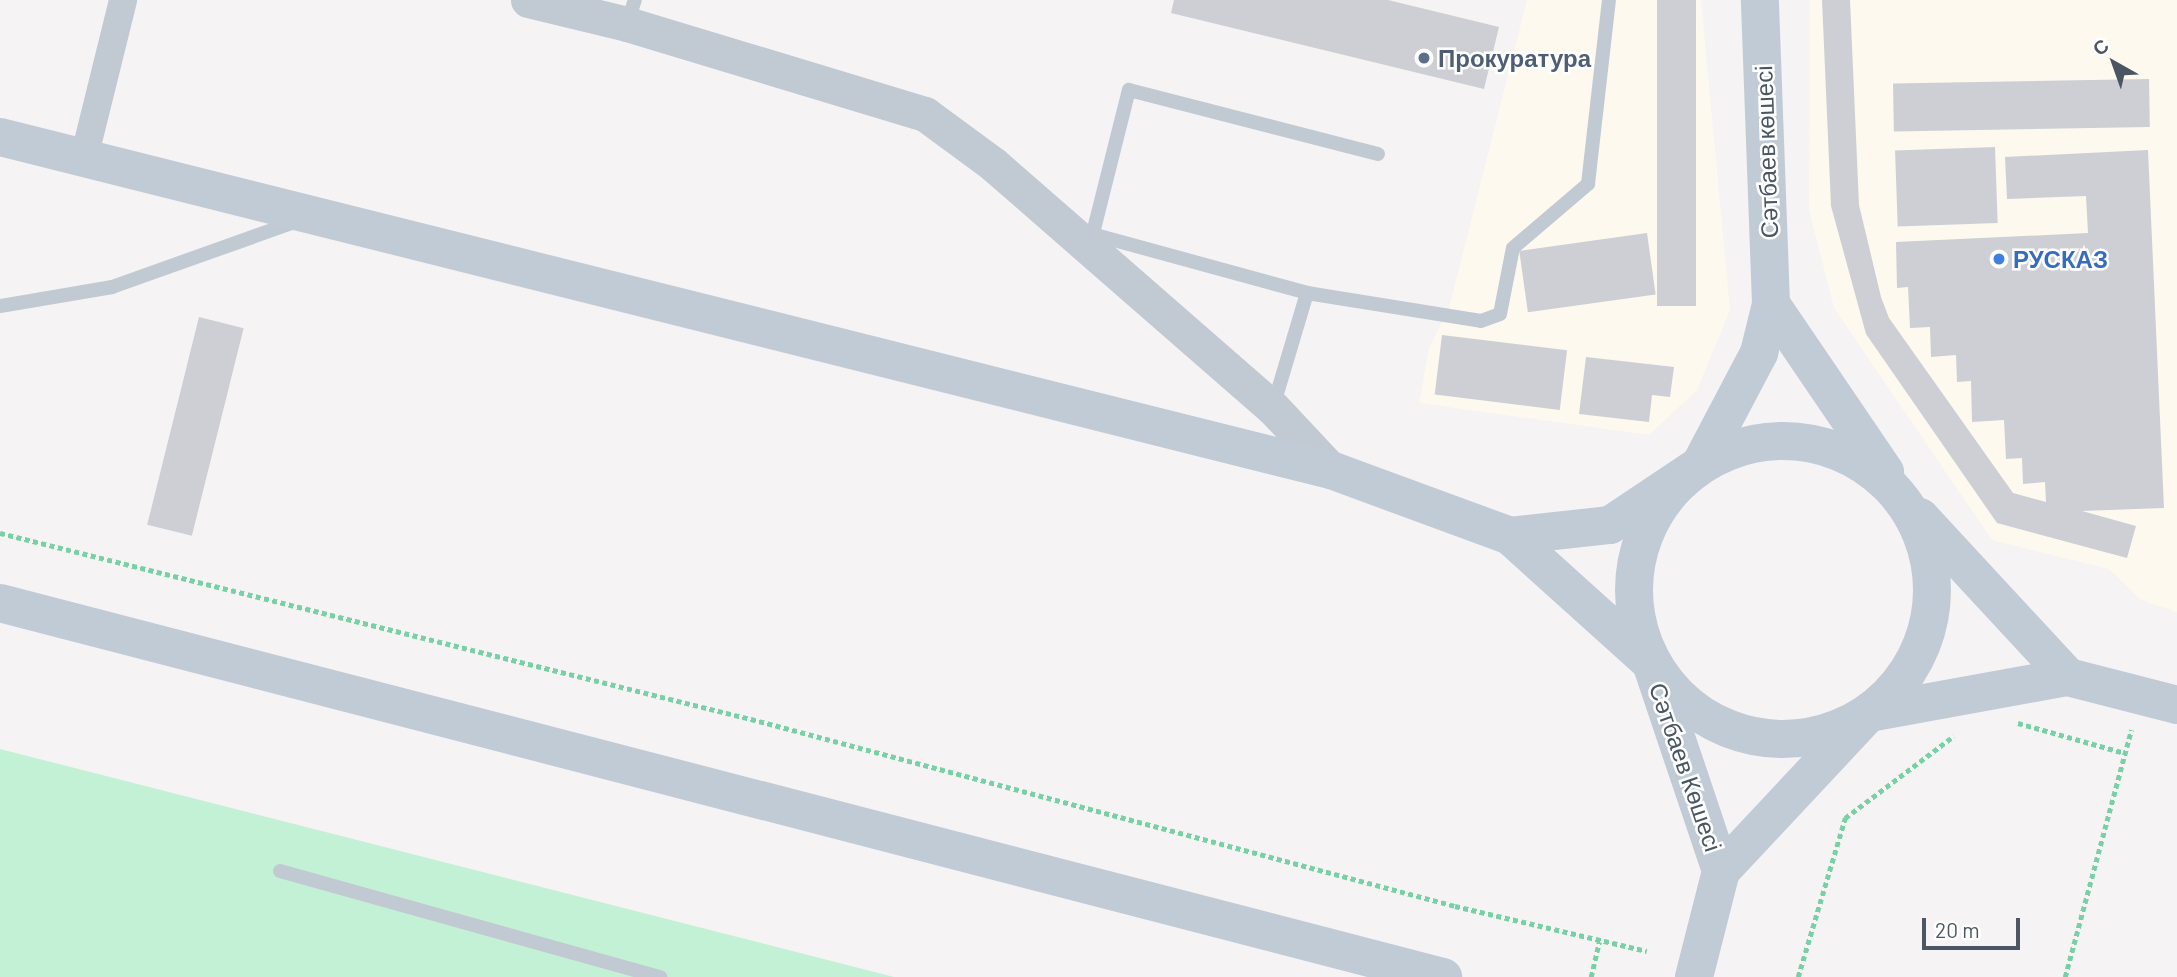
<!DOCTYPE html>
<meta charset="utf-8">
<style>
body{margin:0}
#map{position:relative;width:2177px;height:977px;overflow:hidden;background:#f5f3f3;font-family:Barlow,sans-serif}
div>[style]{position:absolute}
.commercial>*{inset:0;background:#fdf9ef}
.green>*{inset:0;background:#c3f1d5}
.building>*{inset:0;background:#cdcfd5;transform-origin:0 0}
.path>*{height:4.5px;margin-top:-2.25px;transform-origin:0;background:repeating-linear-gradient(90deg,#7ad0a6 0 5px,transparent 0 8.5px)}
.service>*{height:14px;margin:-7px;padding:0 7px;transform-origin:7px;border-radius:7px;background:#c1cad2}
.minor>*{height:28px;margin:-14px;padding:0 14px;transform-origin:14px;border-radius:14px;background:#c1cad2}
.tertiary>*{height:35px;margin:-17.5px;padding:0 17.5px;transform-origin:17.5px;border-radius:17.5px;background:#c1cad2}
.secondary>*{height:38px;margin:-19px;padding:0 19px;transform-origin:19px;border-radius:19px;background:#c1cbd6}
.secondary>.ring{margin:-19px;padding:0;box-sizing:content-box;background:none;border:38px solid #c1cbd6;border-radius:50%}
.dots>*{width:19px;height:19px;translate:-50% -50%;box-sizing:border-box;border:4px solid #fff;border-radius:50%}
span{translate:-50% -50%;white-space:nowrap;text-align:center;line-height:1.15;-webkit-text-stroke:5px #fff;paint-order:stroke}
.service-label{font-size:24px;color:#4e5e75;font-weight:700}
.left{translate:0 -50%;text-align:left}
.street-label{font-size:24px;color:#4a5661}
.shop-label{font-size:24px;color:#366cbe;font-weight:700}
.north{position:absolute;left:2079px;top:28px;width:70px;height:70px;-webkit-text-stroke:5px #fff;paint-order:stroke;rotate:320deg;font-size:19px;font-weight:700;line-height:28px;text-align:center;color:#4a5661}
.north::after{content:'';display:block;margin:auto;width:24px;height:32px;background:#4a5661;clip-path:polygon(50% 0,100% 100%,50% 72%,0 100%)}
.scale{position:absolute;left:1922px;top:918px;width:98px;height:32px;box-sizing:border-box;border:4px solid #4a5661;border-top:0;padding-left:9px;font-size:21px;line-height:24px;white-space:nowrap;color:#4a5661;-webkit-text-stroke:5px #fff;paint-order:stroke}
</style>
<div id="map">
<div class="commercial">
<i style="clip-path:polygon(1527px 0,1701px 0,1730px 310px,1697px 390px,1649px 435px,1419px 403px,1429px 348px,1449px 308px)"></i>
<i style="clip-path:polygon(1810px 0,2177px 0,2177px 612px,2141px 600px,2109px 569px,1992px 540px,1834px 308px,1809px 210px)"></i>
</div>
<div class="green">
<i style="clip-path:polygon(0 749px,894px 977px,0 977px)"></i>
</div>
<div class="building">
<i style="clip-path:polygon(1174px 0,1388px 0,1499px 27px,1484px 89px,1171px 13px)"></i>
<i style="left:1657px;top:0;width:39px;height:306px"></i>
<i style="clip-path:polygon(1822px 0,1850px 0,1859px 205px,1881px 297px,1889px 318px,2013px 493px,2046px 502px,2045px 482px,2023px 484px,2022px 458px,2006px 459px,2004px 420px,1972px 422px,1971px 381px,1957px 382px,1956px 355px,1931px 357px,1930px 327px,1910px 328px,1908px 287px,1897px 288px,1896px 242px,2088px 233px,2086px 196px,2007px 199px,2005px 157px,2148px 150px,2164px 508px,2082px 511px,2136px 526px,2127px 558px,1997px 523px,1866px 334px,1831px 206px)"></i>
<i style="left:2149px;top:79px;width:48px;height:256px;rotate:89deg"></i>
<i style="left:1995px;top:147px;width:76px;height:100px;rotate:88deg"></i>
<i style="left:1647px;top:233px;width:62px;height:129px;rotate:82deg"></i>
<i style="left:199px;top:317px;width:46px;height:214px;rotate:14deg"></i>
<i style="left:1442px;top:335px;width:126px;height:60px;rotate:7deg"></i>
<i style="clip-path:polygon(1586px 357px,1674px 367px,1670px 397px,1652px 395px,1649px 422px,1579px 414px)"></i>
</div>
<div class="path">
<i style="left:0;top:533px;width:774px;rotate:13.91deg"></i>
<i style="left:751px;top:719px;width:728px;rotate:14.88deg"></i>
<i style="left:1455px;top:906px;width:197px;rotate:13.2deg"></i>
<i style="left:2018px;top:723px;width:111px;rotate:15.7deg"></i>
<i style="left:1591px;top:977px;width:36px;rotate:-77deg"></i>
<i style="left:1798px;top:977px;width:166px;rotate:-73.5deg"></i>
<i style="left:1845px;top:818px;width:136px;rotate:-37deg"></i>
<i style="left:2065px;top:977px;width:256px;rotate:-75deg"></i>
</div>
<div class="service">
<i style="left:627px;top:24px;width:25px;rotate:-72deg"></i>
<i style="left:1092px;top:234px;width:223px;rotate:15.3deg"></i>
<i style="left:1090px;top:245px;width:160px;rotate:-75.9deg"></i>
<i style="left:1129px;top:90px;width:257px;rotate:14.4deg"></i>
<i style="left:0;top:306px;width:114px;rotate:-9.6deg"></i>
<i style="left:112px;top:287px;width:196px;rotate:-19.6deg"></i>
<i style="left:1273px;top:407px;width:119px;rotate:-73.4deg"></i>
<i style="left:1307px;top:293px;width:176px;rotate:9.1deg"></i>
<i style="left:1481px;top:321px;width:20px;rotate:-20deg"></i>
<i style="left:1500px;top:314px;width:67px;rotate:-78.9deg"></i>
<i style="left:1513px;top:248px;width:99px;rotate:-40.5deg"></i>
<i style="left:1588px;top:184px;width:185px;rotate:-83.5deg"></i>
<i style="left:280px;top:871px;width:395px;rotate:15.6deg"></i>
</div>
<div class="minor">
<i style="left:84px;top:158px;width:163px;rotate:-76.1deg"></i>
</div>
<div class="tertiary">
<i style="left:528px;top:0;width:102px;rotate:13.6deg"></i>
<i style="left:627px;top:24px;width:311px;rotate:16.8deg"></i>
<i style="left:925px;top:114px;width:84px;rotate:36.3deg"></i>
<i style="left:993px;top:164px;width:371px;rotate:41.1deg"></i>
<i style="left:1273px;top:408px;width:85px;rotate:46.9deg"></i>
</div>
<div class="secondary">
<i style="left:0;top:137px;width:1372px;rotate:14.05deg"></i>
<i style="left:1331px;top:470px;width:191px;rotate:20.2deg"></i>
<i style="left:1510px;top:536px;width:190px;rotate:42deg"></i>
<i style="left:1651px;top:663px;width:219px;rotate:71.4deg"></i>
<i style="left:1771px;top:304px;width:203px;rotate:55.8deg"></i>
<i class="ring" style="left:1634px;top:441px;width:260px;height:260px"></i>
<i style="left:1920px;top:517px;width:218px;rotate:47.2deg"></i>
<i style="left:1510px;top:536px;width:101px;rotate:-6.3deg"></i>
<i style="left:1610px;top:525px;width:108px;rotate:-33.7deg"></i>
<i style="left:1700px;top:465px;width:127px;rotate:-62.2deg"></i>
<i style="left:1759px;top:353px;width:50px;rotate:-76.2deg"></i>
<i style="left:1771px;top:304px;width:304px;rotate:-92.1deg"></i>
<i style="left:0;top:603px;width:1491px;rotate:14.53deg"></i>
<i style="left:1694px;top:977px;width:109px;rotate:-75.7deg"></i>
<i style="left:1721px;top:871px;width:216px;rotate:-46.9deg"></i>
<i style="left:1869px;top:713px;width:202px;rotate:-10.3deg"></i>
<i style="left:2068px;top:677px;width:113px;rotate:14.4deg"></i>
</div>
<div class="dots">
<i style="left:1424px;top:58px;background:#5c6f8a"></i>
<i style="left:1999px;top:259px;background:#3f7fe0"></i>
</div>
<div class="service-label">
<span class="left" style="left:1438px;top:58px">Прокуратура</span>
</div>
<div class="street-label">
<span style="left:1766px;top:152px;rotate:-92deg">Сәтбаев көшесі</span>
<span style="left:1686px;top:767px;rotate:71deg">Сәтбаев Көшесі</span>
</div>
<div class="shop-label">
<span class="left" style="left:2013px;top:259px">РУСКАЗ</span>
</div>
<div class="north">С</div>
<div class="scale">20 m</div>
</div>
